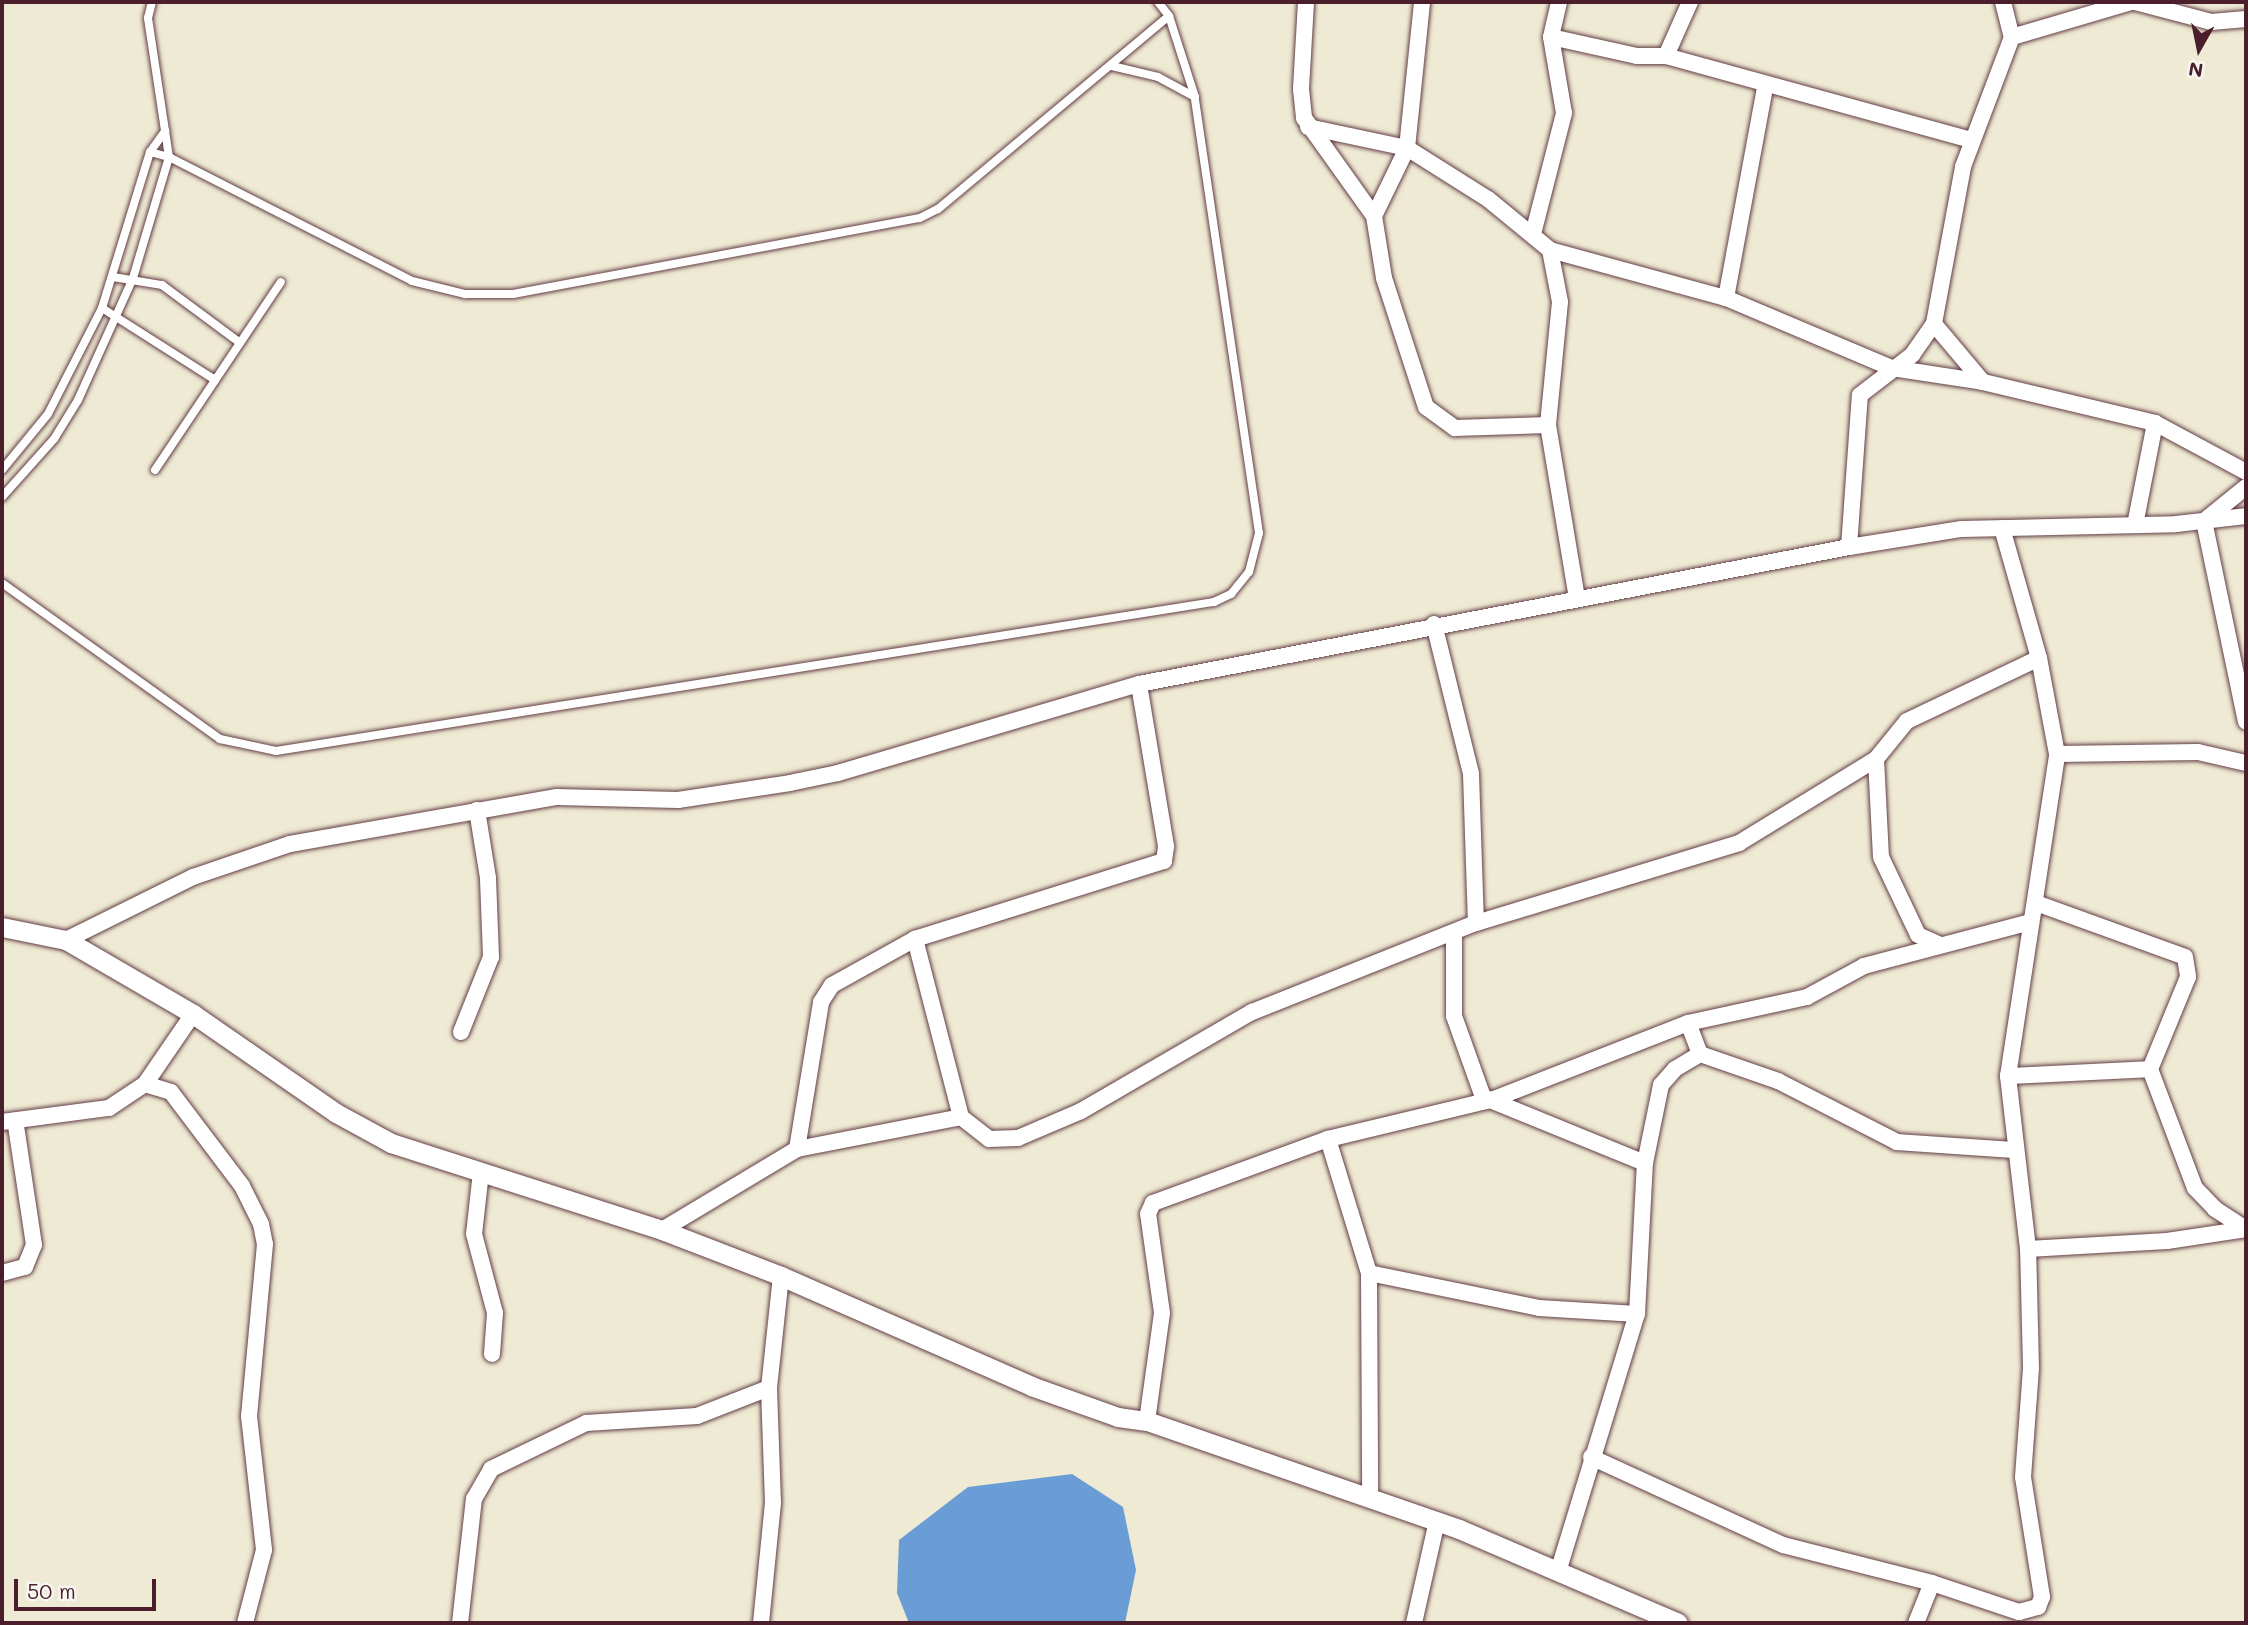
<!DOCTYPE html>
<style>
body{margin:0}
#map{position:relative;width:2248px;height:1625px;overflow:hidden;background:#efead4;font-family:Mali,sans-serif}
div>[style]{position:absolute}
.water>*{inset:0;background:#6a9cd5}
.roads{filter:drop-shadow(0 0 2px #633d44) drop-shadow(0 0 2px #633d44)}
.service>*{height:8px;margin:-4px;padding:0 4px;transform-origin:4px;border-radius:4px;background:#fff}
.minor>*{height:16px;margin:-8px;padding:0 8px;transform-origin:8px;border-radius:8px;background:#fff}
.tertiary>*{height:19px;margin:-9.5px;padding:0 9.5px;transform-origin:9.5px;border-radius:9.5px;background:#fff}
span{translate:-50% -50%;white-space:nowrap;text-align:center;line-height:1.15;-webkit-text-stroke:6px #f6f6f2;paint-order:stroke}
.frame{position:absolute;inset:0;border:4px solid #4a1f2b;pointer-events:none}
.north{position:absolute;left:2164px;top:14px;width:70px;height:70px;-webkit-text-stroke:5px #f6f6f2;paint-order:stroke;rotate:189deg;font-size:19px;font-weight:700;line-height:28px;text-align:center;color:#4a1f2b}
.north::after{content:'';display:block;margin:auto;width:24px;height:32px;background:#4a1f2b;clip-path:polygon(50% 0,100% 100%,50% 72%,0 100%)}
.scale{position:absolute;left:14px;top:1579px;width:142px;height:32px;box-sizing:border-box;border:4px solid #4a1f2b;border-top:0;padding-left:9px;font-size:21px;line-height:24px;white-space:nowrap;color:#4a1f2b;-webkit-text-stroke:5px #f6f6f2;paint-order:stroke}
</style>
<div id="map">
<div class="water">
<i style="clip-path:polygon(1072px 1474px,1123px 1507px,1136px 1570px,1125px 1623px,909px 1623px,897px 1593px,899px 1540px,968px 1487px)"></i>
</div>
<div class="roads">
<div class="service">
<i style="left:1112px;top:66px;width:47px;rotate:13.4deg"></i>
<i style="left:1158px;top:77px;width:42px;rotate:28.4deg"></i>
<i style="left:150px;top:152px;width:20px;rotate:15deg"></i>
<i style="left:169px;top:157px;width:273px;rotate:27deg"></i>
<i style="left:412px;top:281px;width:55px;rotate:13.8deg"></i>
<i style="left:465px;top:294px;width:48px"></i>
<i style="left:513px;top:294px;width:414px;rotate:-10.6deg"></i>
<i style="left:920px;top:218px;width:20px;rotate:-27deg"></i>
<i style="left:938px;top:209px;width:301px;rotate:-39.9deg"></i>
<i style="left:113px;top:277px;width:50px;rotate:9.3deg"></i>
<i style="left:162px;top:285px;width:97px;rotate:36.6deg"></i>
<i style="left:102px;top:308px;width:134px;rotate:32.5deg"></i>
<i style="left:2px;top:470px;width:72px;rotate:-50.6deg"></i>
<i style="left:48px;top:414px;width:119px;rotate:-63deg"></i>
<i style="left:102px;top:308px;width:163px;rotate:-72.9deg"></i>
<i style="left:150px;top:152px;width:26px;rotate:-54deg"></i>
<i style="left:155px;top:470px;width:226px;rotate:-56.2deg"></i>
<i style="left:2px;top:497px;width:78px;rotate:-48.1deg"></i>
<i style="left:54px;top:439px;width:46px;rotate:-58.4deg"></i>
<i style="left:78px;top:400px;width:134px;rotate:-65.7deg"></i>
<i style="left:133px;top:278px;width:126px;rotate:-73.4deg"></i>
<i style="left:169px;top:157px;width:141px;rotate:-98.6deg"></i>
<i style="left:148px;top:18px;width:16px;rotate:-76deg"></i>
<i style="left:2px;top:583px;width:268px;rotate:35.6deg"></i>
<i style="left:220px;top:739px;width:57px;rotate:12.1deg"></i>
<i style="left:276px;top:751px;width:950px;rotate:-9.03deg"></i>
<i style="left:1214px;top:602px;width:19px;rotate:-25deg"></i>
<i style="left:1231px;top:594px;width:28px;rotate:-51deg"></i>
<i style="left:1249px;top:572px;width:40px;rotate:-75.6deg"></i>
<i style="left:1259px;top:533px;width:441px;rotate:-98.4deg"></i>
<i style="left:1195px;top:97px;width:85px;rotate:-107.8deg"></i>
<i style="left:1169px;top:16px;width:18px;rotate:-128deg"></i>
</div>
<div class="minor">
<i style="left:1306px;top:2px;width:87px;rotate:93.3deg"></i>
<i style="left:1301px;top:89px;width:29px;rotate:84deg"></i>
<i style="left:1304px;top:118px;width:120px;rotate:54.5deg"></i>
<i style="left:1374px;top:216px;width:63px;rotate:80.8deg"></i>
<i style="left:1384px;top:278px;width:136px;rotate:72deg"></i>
<i style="left:1426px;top:407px;width:36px;rotate:36deg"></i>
<i style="left:1455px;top:428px;width:93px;rotate:-1.8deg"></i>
<i style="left:2003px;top:2px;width:36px;rotate:76deg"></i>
<i style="left:2012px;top:37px;width:139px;rotate:110.7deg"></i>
<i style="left:1963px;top:167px;width:160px;rotate:100.5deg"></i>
<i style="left:1934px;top:324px;width:76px;rotate:49.8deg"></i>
<i style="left:1983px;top:382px;width:177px;rotate:13.4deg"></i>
<i style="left:2155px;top:423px;width:103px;rotate:28.3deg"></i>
<i style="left:2135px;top:2px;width:79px;rotate:14.7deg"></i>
<i style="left:2211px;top:22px;width:35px;rotate:-5deg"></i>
<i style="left:1551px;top:37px;width:88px;rotate:12.5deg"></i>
<i style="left:1637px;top:56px;width:29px"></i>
<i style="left:1666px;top:56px;width:317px;rotate:15.4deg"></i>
<i style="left:2012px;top:37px;width:124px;rotate:-16.4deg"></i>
<i style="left:1666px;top:56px;width:59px;rotate:-66deg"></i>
<i style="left:1308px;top:127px;width:101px;rotate:12deg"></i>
<i style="left:1407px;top:148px;width:96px;rotate:32.2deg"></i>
<i style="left:1488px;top:199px;width:80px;rotate:39.4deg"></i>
<i style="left:1550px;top:250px;width:53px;rotate:79.1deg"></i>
<i style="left:1560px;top:302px;width:124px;rotate:95.6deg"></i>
<i style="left:1548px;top:425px;width:176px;rotate:80.5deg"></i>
<i style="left:1374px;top:216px;width:76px;rotate:-64.1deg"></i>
<i style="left:1407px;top:148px;width:147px;rotate:-84.1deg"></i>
<i style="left:1533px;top:234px;width:125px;rotate:-75.6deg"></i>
<i style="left:1564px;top:113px;width:77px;rotate:-99.7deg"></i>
<i style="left:1551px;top:37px;width:36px;rotate:-77deg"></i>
<i style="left:1550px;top:250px;width:182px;rotate:15.3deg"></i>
<i style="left:1726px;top:298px;width:180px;rotate:22.9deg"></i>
<i style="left:1892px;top:368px;width:92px;rotate:8.7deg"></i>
<i style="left:1726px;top:298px;width:215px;rotate:-79.5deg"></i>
<i style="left:2246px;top:487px;width:54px;rotate:141deg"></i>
<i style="left:2204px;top:521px;width:205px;rotate:78.2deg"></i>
<i style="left:2135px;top:525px;width:104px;rotate:-78.9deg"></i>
<i style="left:1849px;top:547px;width:152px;rotate:-85.9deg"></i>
<i style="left:1860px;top:395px;width:66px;rotate:-37.6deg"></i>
<i style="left:1912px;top:355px;width:38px;rotate:-55deg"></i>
<i style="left:1434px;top:624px;width:154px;rotate:76.1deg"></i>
<i style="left:1471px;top:774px;width:149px;rotate:88.1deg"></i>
<i style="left:2057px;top:754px;width:141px;rotate:-0.8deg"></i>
<i style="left:2198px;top:752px;width:49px;rotate:12.9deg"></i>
<i style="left:1876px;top:759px;width:98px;rotate:87.1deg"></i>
<i style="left:1881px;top:857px;width:86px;rotate:64.6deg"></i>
<i style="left:1918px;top:935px;width:24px;rotate:24deg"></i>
<i style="left:2036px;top:903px;width:158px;rotate:19.9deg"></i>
<i style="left:2185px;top:957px;width:20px;rotate:81deg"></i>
<i style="left:2188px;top:977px;width:100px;rotate:112.4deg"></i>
<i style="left:2150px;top:1069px;width:127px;rotate:69.3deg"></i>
<i style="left:2195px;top:1188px;width:29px;rotate:46deg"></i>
<i style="left:2215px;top:1209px;width:37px;rotate:33deg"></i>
<i style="left:1454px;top:935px;width:81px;rotate:90deg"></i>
<i style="left:1454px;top:1016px;width:86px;rotate:70.3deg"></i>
<i style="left:1483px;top:1097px;width:175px;rotate:22.2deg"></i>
<i style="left:915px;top:939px;width:184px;rotate:75.5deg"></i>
<i style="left:66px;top:940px;width:142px;rotate:-26.4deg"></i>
<i style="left:193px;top:877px;width:102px;rotate:-18.8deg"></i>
<i style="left:290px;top:844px;width:271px;rotate:-10deg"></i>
<i style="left:557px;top:797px;width:121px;rotate:1.4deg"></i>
<i style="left:678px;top:800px;width:113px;rotate:-8.6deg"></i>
<i style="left:790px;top:783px;width:49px;rotate:-11.8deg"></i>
<i style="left:838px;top:773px;width:314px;rotate:-16.5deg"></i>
<i style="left:1139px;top:684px;width:723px;rotate:-10.92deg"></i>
<i style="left:1849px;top:547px;width:114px;rotate:-9.1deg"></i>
<i style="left:1962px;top:529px;width:214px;rotate:-1.3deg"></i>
<i style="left:2176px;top:524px;width:70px;rotate:-6.5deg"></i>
<i style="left:193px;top:1014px;width:85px;rotate:124.4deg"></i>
<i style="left:145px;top:1084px;width:27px;rotate:17deg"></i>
<i style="left:171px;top:1092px;width:118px;rotate:52.9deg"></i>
<i style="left:242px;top:1186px;width:42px;rotate:63.4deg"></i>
<i style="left:261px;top:1224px;width:20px;rotate:79deg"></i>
<i style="left:265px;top:1244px;width:173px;rotate:95.3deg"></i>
<i style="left:249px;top:1416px;width:135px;rotate:83.6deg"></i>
<i style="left:264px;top:1550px;width:75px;rotate:104.6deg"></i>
<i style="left:461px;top:1032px;width:81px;rotate:-68.2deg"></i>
<i style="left:491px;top:957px;width:79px;rotate:-92.2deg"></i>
<i style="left:488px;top:878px;width:69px;rotate:-99.2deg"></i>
<i style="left:1700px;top:1054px;width:83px;rotate:19.1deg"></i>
<i style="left:1778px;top:1081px;width:134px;rotate:27.1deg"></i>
<i style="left:1897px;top:1142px;width:116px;rotate:3.9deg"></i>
<i style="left:2008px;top:1076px;width:142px;rotate:-2.8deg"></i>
<i style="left:2px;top:1122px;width:108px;rotate:-7.5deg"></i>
<i style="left:109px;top:1108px;width:43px;rotate:-33.7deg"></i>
<i style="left:1328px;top:1139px;width:140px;rotate:73deg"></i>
<i style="left:1369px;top:1273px;width:224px;rotate:89.7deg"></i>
<i style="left:797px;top:1149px;width:149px;rotate:-80.7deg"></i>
<i style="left:821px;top:1002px;width:20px;rotate:-57deg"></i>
<i style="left:832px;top:985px;width:95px;rotate:-29deg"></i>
<i style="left:915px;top:939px;width:261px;rotate:-17.4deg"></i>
<i style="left:1164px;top:861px;width:15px;rotate:-82deg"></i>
<i style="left:1166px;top:846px;width:164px;rotate:-99.5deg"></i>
<i style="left:481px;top:1172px;width:62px;rotate:96.4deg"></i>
<i style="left:474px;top:1234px;width:82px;rotate:75.1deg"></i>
<i style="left:495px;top:1313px;width:41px;rotate:94.2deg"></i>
<i style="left:662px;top:1230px;width:157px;rotate:-31deg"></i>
<i style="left:797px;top:1149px;width:167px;rotate:-11deg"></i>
<i style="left:961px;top:1117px;width:36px;rotate:38deg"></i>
<i style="left:989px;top:1139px;width:29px;rotate:-2deg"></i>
<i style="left:1018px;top:1138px;width:69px;rotate:-23.2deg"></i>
<i style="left:1081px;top:1111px;width:198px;rotate:-30.1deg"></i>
<i style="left:1252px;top:1012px;width:241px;rotate:-21.7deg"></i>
<i style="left:1476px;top:923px;width:275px;rotate:-16.9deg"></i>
<i style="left:1739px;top:843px;width:161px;rotate:-31.5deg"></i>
<i style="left:1876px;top:759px;width:49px;rotate:-50.8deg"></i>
<i style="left:1907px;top:721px;width:146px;rotate:-25.5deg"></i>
<i style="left:2028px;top:1249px;width:139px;rotate:-3.3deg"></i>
<i style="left:2167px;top:1241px;width:80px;rotate:-8.6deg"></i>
<i style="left:2px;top:1273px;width:24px;rotate:-15deg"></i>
<i style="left:25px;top:1267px;width:24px;rotate:-68deg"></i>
<i style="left:34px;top:1245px;width:126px;rotate:-98.6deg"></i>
<i style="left:1369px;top:1273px;width:174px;rotate:11.6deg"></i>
<i style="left:1539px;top:1308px;width:98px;rotate:3.5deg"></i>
<i style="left:1637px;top:1314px;width:151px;rotate:-87deg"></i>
<i style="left:1645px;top:1163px;width:80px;rotate:-78.4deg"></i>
<i style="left:1661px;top:1085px;width:21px;rotate:-49deg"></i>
<i style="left:1675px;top:1069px;width:29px;rotate:-31deg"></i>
<i style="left:1700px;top:1054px;width:33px;rotate:-111deg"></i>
<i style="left:1688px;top:1023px;width:122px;rotate:-12.3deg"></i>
<i style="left:1807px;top:997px;width:65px;rotate:-28.5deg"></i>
<i style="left:1864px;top:966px;width:172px;rotate:-14.8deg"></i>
<i style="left:1147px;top:1421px;width:109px;rotate:-82.1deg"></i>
<i style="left:1162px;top:1313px;width:100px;rotate:-98deg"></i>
<i style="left:1148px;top:1214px;width:12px;rotate:-66deg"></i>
<i style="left:1153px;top:1203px;width:186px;rotate:-20.1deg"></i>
<i style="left:1328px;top:1139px;width:171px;rotate:-13.5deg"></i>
<i style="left:1494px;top:1099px;width:208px;rotate:-21.4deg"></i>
<i style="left:1591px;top:1457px;width:211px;rotate:24.6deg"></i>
<i style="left:1783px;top:1545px;width:154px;rotate:14.3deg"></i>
<i style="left:1932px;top:1583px;width:92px;rotate:18.4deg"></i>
<i style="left:2019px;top:1612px;width:20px;rotate:-15deg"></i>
<i style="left:2038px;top:1607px;width:11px;rotate:-68deg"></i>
<i style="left:2042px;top:1597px;width:121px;rotate:-99deg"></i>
<i style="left:2023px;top:1477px;width:109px;rotate:-85.8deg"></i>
<i style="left:2031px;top:1368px;width:119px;rotate:-91.4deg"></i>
<i style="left:2028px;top:1249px;width:174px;rotate:-96.6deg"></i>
<i style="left:2008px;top:1076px;width:326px;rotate:-81.3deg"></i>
<i style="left:2057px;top:754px;width:98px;rotate:-100.6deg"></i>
<i style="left:2039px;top:658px;width:135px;rotate:-105.9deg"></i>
<i style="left:1558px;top:1572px;width:270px;rotate:-73deg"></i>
<i style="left:460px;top:1623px;width:125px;rotate:-83.6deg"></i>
<i style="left:474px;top:1499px;width:34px;rotate:-60deg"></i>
<i style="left:491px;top:1469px;width:106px;rotate:-25.8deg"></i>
<i style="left:586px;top:1423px;width:111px;rotate:-3.6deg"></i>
<i style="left:697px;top:1416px;width:77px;rotate:-21.3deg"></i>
<i style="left:761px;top:1623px;width:121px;rotate:-84.3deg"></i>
<i style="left:773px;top:1503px;width:115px;rotate:-92deg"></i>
<i style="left:769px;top:1388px;width:113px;rotate:-83.9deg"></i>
<i style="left:1414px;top:1623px;width:105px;rotate:-77.3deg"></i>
<i style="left:1916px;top:1623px;width:43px;rotate:-68.2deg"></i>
</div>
<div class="tertiary">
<i style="left:2px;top:927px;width:65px;rotate:11.5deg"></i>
<i style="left:66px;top:940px;width:147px;rotate:30.2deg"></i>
<i style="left:193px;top:1014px;width:174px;rotate:34.7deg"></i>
<i style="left:336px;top:1113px;width:63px;rotate:28.6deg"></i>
<i style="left:391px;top:1143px;width:285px;rotate:17.8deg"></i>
<i style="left:662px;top:1230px;width:128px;rotate:21.1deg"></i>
<i style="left:781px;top:1276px;width:273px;rotate:23.7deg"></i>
<i style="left:1031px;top:1386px;width:92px;rotate:19.6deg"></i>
<i style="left:1118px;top:1417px;width:29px;rotate:8deg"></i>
<i style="left:1147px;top:1421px;width:330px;rotate:19.1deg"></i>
<i style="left:1459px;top:1529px;width:238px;rotate:23.2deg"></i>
</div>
</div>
<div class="frame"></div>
<div class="north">N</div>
<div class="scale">50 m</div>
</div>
